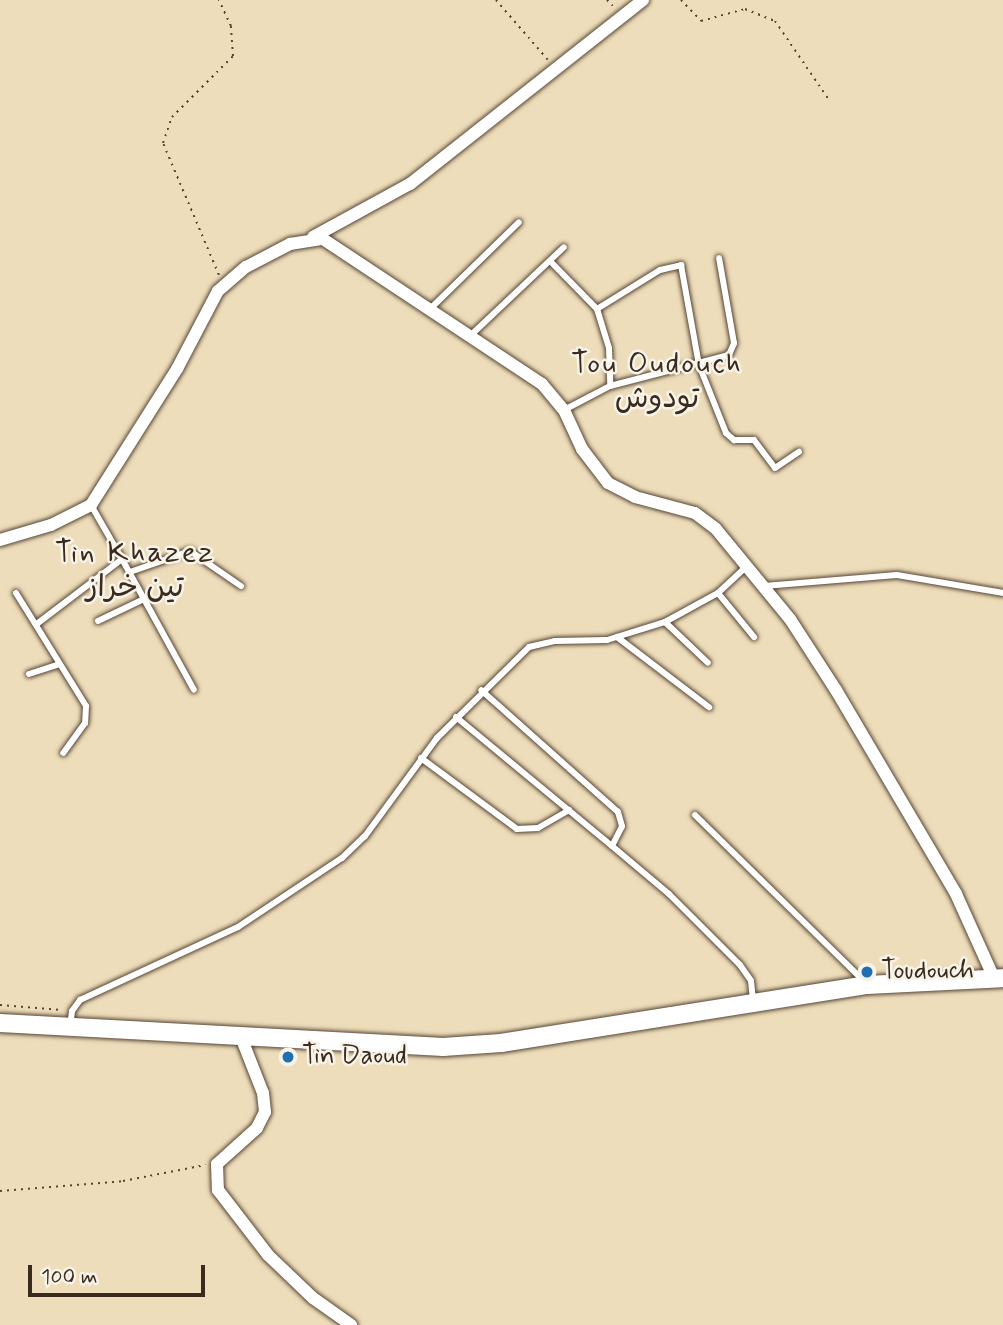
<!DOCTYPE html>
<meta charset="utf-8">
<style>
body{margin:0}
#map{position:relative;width:1003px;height:1325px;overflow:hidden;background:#eeddba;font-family:Mynerve,"Playpen Sans Arabic",sans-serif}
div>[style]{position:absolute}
.path>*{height:2px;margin-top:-1px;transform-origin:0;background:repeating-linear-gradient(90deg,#564535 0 2px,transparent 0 7px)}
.roads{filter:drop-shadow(0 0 2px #564535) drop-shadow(0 0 2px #564535)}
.service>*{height:6px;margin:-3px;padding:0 3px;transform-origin:3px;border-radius:3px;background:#fff}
.minor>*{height:12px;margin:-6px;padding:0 6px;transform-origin:6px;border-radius:6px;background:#fff}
.secondary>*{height:18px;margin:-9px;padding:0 9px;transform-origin:9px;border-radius:9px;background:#fff}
.dots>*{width:19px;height:19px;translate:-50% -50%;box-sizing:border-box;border:4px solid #f7f3e8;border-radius:50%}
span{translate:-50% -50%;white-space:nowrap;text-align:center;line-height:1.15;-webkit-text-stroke:5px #f7f3e8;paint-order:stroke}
.poi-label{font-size:26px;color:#3b2a1e}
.left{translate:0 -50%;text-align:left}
.quarter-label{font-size:30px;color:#3b2a1e;letter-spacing:2px}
.scale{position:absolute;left:28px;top:1265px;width:177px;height:32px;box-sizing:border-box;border:4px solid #3b2a1e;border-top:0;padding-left:9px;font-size:21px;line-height:24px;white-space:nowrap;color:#3b2a1e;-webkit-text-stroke:5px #f7f3e8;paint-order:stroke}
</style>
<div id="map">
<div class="path">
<i style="left:496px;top:0;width:79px;rotate:49.1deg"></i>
<i style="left:607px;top:0;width:8px;rotate:45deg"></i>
<i style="left:681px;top:0;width:29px;rotate:46deg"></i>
<i style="left:701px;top:21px;width:46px;rotate:-15.3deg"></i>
<i style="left:745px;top:9px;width:32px;rotate:22deg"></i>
<i style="left:775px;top:21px;width:96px;rotate:55.6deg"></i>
<i style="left:219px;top:275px;width:143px;rotate:-113deg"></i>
<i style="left:163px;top:143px;width:28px;rotate:-71deg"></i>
<i style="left:172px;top:117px;width:86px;rotate:-45deg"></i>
<i style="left:233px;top:56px;width:30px;rotate:-94deg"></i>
<i style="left:231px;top:26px;width:29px;rotate:-115deg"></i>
<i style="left:0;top:1005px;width:62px;rotate:4.6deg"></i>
<i style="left:0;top:1191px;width:123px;rotate:-4.6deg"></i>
<i style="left:123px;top:1181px;width:84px;rotate:-11deg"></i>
</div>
<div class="roads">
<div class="service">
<i style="left:550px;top:261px;width:67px;rotate:45.6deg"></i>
<i style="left:597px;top:309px;width:74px;rotate:-31.8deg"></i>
<i style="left:660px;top:270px;width:22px;rotate:-13deg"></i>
<i style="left:681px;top:265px;width:102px;rotate:79.8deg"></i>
<i style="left:699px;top:365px;width:73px;rotate:68.3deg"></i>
<i style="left:726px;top:433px;width:11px;rotate:41deg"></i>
<i style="left:734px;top:440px;width:20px"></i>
<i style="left:754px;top:440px;width:35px;rotate:53deg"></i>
<i style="left:775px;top:468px;width:29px;rotate:-34deg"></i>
<i style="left:430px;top:309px;width:124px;rotate:-44.3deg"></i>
<i style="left:597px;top:309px;width:41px;rotate:72.9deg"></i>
<i style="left:609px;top:348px;width:38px;rotate:88deg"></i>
<i style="left:470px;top:336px;width:129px;rotate:-43.4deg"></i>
<i style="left:564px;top:410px;width:52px;rotate:-27.6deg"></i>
<i style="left:610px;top:386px;width:123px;rotate:-14.6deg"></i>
<i style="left:729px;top:355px;width:13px;rotate:-67deg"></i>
<i style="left:734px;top:343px;width:86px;rotate:-100deg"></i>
<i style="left:122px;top:559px;width:149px;rotate:61.2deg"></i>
<i style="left:130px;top:572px;width:64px;rotate:-19.3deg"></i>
<i style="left:190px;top:551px;width:62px;rotate:34.5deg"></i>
<i style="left:764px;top:586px;width:133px;rotate:-4.7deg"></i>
<i style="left:897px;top:575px;width:108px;rotate:9.6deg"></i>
<i style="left:16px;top:593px;width:133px;rotate:58.2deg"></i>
<i style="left:86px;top:706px;width:17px;rotate:93deg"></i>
<i style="left:85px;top:723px;width:37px;rotate:126deg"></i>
<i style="left:718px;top:593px;width:57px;rotate:50.7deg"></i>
<i style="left:98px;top:621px;width:51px;rotate:-25.6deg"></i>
<i style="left:665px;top:622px;width:59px;rotate:43.6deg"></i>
<i style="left:38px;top:623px;width:106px;rotate:-37.3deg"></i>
<i style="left:122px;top:559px;width:62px;rotate:-119.9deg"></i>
<i style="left:617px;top:637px;width:116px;rotate:37.3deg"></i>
<i style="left:29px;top:674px;width:32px;rotate:-18deg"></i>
<i style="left:456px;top:717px;width:202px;rotate:39.6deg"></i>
<i style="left:612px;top:846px;width:22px;rotate:-63deg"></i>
<i style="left:622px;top:826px;width:15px;rotate:-106deg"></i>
<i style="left:618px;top:812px;width:183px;rotate:-138.3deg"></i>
<i style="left:421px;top:758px;width:119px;rotate:36.5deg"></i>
<i style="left:517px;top:829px;width:21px;rotate:-3deg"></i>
<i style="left:538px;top:828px;width:36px;rotate:-30deg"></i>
<i style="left:695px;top:815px;width:240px;rotate:44.5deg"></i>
<i style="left:612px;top:846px;width:75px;rotate:40.1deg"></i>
<i style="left:669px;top:894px;width:100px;rotate:45deg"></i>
<i style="left:740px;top:965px;width:19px;rotate:55deg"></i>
<i style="left:751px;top:981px;width:20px;rotate:84deg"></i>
<i style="left:70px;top:1026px;width:15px;rotate:-82deg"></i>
<i style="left:72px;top:1011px;width:14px;rotate:-54deg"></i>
<i style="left:80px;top:1000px;width:174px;rotate:-24.8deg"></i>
<i style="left:238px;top:927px;width:125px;rotate:-33.6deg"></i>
<i style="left:342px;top:858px;width:32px;rotate:-44deg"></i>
<i style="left:365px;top:836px;width:122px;rotate:-53.7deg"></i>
<i style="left:437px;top:738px;width:129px;rotate:-44.7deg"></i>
<i style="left:529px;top:647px;width:27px;rotate:-13deg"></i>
<i style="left:555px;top:641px;width:52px;rotate:-1.1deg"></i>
<i style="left:607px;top:640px;width:61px;rotate:-17.2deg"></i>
<i style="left:665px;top:622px;width:60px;rotate:-28.7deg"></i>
<i style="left:718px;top:593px;width:40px;rotate:-43deg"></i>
</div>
<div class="minor">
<i style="left:313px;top:237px;width:111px;rotate:-28.7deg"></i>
<i style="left:410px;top:184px;width:297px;rotate:-38.3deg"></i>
<i style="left:0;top:540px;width:53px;rotate:-16.4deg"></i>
<i style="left:51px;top:525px;width:45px;rotate:-26.6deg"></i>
<i style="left:91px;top:505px;width:161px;rotate:-57.7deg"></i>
<i style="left:177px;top:369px;width:88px;rotate:-62.3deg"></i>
<i style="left:218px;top:291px;width:37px;rotate:-41deg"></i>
<i style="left:246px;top:267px;width:50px;rotate:-27.6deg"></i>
<i style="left:290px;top:244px;width:33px;rotate:-9deg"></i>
<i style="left:323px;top:239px;width:263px;rotate:33.5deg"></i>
<i style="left:542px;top:384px;width:34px;rotate:50deg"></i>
<i style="left:564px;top:410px;width:43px;rotate:65.2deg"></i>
<i style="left:582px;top:449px;width:43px;rotate:52.6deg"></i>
<i style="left:608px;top:483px;width:30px;rotate:27deg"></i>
<i style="left:635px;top:497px;width:62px;rotate:14.9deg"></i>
<i style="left:695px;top:513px;width:26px;rotate:37deg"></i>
<i style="left:716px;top:529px;width:117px;rotate:50.6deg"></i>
<i style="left:790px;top:619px;width:85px;rotate:57.1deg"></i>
<i style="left:836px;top:690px;width:237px;rotate:59.5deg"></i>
<i style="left:956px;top:894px;width:92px;rotate:65.7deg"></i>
<i style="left:241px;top:1037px;width:60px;rotate:68.6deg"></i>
<i style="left:263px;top:1093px;width:19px;rotate:84deg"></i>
<i style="left:265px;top:1112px;width:18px;rotate:117deg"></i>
<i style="left:257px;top:1128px;width:54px;rotate:138deg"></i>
<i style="left:217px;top:1164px;width:26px;rotate:88deg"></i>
<i style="left:218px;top:1190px;width:82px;rotate:52.4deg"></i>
<i style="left:268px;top:1255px;width:62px;rotate:43.7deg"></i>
<i style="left:313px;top:1298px;width:47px;rotate:35.4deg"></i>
</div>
<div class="secondary">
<i style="left:0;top:1023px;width:444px;rotate:3.1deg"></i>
<i style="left:443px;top:1047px;width:58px;rotate:-3.9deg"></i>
<i style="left:501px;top:1043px;width:371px;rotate:-9deg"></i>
<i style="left:867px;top:985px;width:136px;rotate:-2.9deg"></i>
</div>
</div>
<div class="dots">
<i style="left:867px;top:972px;background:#1f6fb2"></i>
<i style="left:288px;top:1057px;background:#1f6fb2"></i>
</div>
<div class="poi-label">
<span class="left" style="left:881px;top:972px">Toudouch</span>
<span class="left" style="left:302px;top:1057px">Tin Daoud</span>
</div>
<div class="quarter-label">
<span style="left:657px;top:381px">Tou Oudouch<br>تودوش</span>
<span style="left:135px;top:570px">Tin Khazez<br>تين خراز</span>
</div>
<div class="scale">100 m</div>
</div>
